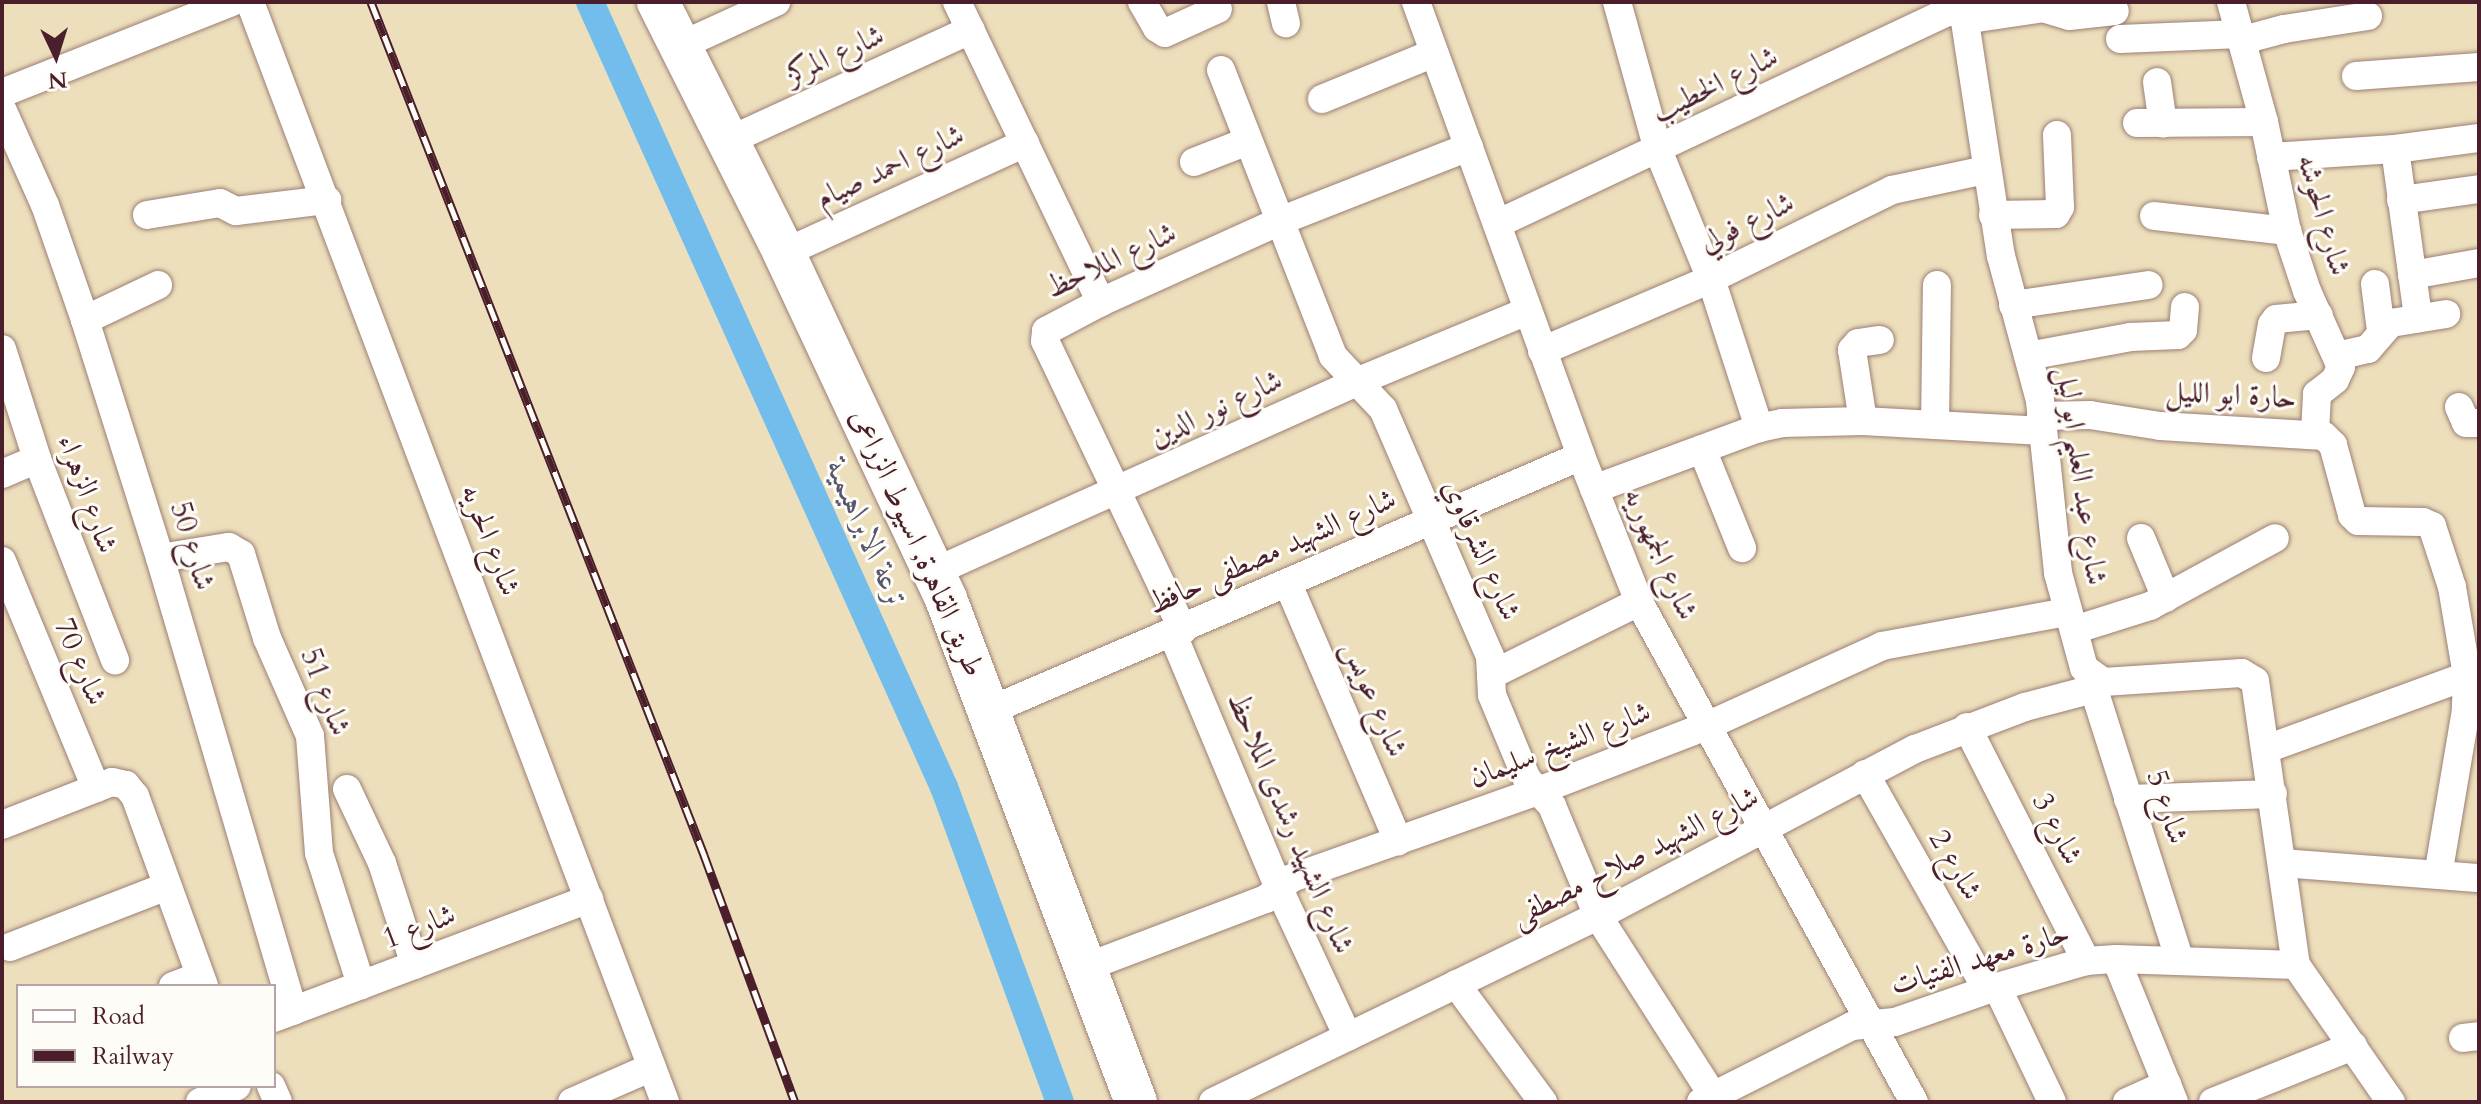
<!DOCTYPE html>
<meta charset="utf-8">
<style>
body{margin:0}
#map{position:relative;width:2481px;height:1104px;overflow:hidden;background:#eddfbc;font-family:Cardo,Amiri,serif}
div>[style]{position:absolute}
.canal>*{height:28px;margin:-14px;padding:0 14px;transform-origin:14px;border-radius:14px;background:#72bdeb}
.roads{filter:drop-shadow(0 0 2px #9c7f74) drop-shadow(0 0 2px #9c7f74)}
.minor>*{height:28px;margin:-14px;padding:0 14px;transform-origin:14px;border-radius:14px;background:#fff}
.highway>*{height:42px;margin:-21px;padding:0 21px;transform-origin:21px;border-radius:21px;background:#fff}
.rail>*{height:9px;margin-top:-4.5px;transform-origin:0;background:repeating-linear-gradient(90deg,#fdfcf7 0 18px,#4a1f2b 0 36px);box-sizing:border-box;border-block:2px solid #4a1f2b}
span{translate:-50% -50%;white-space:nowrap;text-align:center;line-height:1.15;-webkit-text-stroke:6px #fdfcf7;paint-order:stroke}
.street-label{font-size:30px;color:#4a1f2b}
.water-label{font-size:32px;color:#58566e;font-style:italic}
.frame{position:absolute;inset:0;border:4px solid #4a1f2b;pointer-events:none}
.legend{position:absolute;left:16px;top:984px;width:260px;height:104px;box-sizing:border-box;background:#fdfcf7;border:2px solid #b5a4a5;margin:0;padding:10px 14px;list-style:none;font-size:24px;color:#4a1f2b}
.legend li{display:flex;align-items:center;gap:16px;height:40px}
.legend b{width:40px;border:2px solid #b5a4a5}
.north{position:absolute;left:16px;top:16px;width:80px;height:80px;-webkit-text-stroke:6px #fdfcf7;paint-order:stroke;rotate:176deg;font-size:22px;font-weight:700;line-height:32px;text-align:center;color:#4a1f2b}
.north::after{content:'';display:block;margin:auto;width:28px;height:36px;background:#4a1f2b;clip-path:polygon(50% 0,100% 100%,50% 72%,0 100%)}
</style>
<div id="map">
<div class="canal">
<i style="left:590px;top:2px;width:861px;rotate:65.73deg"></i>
<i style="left:944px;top:787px;width:336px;rotate:69.8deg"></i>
</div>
<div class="roads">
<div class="minor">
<i style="left:250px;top:2px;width:1176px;rotate:69.33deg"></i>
<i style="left:957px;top:2px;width:333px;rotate:64.4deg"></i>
<i style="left:1142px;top:2px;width:30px;rotate:60deg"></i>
<i style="left:1157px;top:28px;width:9px;rotate:32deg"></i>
<i style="left:1165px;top:33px;width:58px;rotate:-24.4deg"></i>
<i style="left:1281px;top:2px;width:22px;rotate:77deg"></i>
<i style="left:1416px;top:2px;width:483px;rotate:70deg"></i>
<i style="left:1581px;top:456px;width:157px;rotate:68.3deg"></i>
<i style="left:1639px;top:602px;width:571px;rotate:61.19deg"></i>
<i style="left:1617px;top:2px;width:154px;rotate:74.5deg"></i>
<i style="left:1658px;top:150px;width:139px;rotate:67.7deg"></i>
<i style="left:1711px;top:279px;width:157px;rotate:72.1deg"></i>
<i style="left:1962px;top:2px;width:257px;rotate:81.3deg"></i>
<i style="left:2001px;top:256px;width:150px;rotate:74.9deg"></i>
<i style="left:2040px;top:401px;width:173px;rotate:84deg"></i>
<i style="left:2058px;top:573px;width:98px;rotate:74.7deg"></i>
<i style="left:2084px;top:668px;width:24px;rotate:36deg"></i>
<i style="left:2103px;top:682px;width:139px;rotate:-3.7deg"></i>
<i style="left:2242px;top:673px;width:15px;rotate:32deg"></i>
<i style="left:2255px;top:681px;width:287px;rotate:81.8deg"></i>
<i style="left:2296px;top:965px;width:167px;rotate:55.3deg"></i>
<i style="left:2231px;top:2px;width:124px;rotate:74.6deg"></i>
<i style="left:2264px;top:122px;width:111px;rotate:78.1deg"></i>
<i style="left:2287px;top:231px;width:63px;rotate:71.6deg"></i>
<i style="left:2307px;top:291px;width:83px;rotate:65.9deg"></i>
<i style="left:2341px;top:367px;width:14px;rotate:115deg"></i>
<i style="left:2335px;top:380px;width:23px;rotate:142deg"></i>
<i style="left:2317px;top:394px;width:40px;rotate:92.9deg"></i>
<i style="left:1964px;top:20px;width:80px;rotate:-8.6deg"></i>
<i style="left:2043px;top:8px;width:27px;rotate:17deg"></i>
<i style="left:2069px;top:16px;width:46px;rotate:-6.2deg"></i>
<i style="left:2120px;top:39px;width:121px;rotate:-2.4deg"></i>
<i style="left:2243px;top:40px;width:42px;rotate:-15deg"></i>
<i style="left:2284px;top:29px;width:85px;rotate:-8.8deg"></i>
<i style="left:680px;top:46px;width:106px;rotate:-24.6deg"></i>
<i style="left:1221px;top:70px;width:307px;rotate:68.6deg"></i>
<i style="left:1333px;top:356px;width:73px;rotate:46.7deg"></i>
<i style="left:1383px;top:409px;width:269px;rotate:66.6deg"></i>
<i style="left:1490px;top:656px;width:39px;rotate:87deg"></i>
<i style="left:1492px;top:695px;width:91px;rotate:67.4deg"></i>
<i style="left:1527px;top:779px;width:37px;rotate:47deg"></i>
<i style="left:1552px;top:806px;width:119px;rotate:67.3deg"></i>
<i style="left:1598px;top:916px;width:214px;rotate:57.4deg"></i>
<i style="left:2356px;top:76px;width:123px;rotate:-4.2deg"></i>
<i style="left:2157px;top:82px;width:42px;rotate:81.9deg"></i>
<i style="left:2px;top:93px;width:247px;rotate:-21.6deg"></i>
<i style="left:1322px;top:99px;width:121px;rotate:-22.3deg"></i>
<i style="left:2px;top:109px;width:105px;rotate:65.9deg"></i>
<i style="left:45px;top:205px;width:122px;rotate:70.8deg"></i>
<i style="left:85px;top:320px;width:250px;rotate:72.5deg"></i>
<i style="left:160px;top:558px;width:472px;rotate:73.6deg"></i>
<i style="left:2137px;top:123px;width:127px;rotate:-0.5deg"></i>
<i style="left:728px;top:141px;width:267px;rotate:-24.6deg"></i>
<i style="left:2395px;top:149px;width:171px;rotate:82.2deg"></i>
<i style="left:2271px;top:157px;width:124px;rotate:-3.7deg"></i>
<i style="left:2395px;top:149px;width:85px;rotate:-7.5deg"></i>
<i style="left:1194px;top:162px;width:58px;rotate:-21.3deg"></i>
<i style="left:2401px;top:200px;width:79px;rotate:-8deg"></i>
<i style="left:147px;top:215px;width:74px;rotate:-9.3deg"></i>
<i style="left:220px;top:203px;width:18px;rotate:27deg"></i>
<i style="left:236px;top:211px;width:92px;rotate:-6.9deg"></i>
<i style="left:1993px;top:215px;width:63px;rotate:-0.9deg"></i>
<i style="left:2056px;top:214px;width:8px;rotate:-60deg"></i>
<i style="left:2060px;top:207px;width:72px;rotate:-92.4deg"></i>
<i style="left:2154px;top:216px;width:134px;rotate:6.4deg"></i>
<i style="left:1497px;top:224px;width:514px;rotate:-25.22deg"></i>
<i style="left:784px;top:253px;width:265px;rotate:-24.5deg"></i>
<i style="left:2412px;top:275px;width:68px;rotate:-10.2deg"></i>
<i style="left:2375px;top:284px;width:47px;rotate:82.7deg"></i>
<i style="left:2013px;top:305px;width:137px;rotate:-8.4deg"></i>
<i style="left:85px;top:320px;width:81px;rotate:-25.6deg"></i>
<i style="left:2px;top:349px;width:115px;rotate:72.3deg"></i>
<i style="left:37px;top:459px;width:216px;rotate:68.8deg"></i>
<i style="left:1542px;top:351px;width:184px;rotate:-23.1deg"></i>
<i style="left:1711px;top:279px;width:202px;rotate:-26.2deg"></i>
<i style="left:1892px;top:190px;width:95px;rotate:-12.1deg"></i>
<i style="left:2028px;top:356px;width:105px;rotate:-10.5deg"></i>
<i style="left:2131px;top:337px;width:47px;rotate:-2.4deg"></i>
<i style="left:2178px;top:335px;width:7px;rotate:-45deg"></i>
<i style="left:2183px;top:330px;width:23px;rotate:-85deg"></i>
<i style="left:2337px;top:356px;width:32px;rotate:-13deg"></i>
<i style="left:2368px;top:349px;width:35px;rotate:-49deg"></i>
<i style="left:2391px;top:323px;width:56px;rotate:-9.3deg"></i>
<i style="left:2266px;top:358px;width:34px;rotate:-80deg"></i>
<i style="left:2272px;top:325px;width:7px;rotate:-56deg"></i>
<i style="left:2276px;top:319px;width:43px;rotate:-5.3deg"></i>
<i style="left:2459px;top:407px;width:17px;rotate:66deg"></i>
<i style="left:2466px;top:423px;width:13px"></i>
<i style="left:2041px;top:416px;width:49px;rotate:-1.2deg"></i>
<i style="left:2090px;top:415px;width:71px;rotate:8.9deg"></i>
<i style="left:2160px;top:426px;width:164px;rotate:3.5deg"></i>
<i style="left:2324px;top:436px;width:13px;rotate:45deg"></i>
<i style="left:2333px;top:445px;width:73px;rotate:74.8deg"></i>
<i style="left:2352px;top:515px;width:8px;rotate:45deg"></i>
<i style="left:2358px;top:521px;width:65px;rotate:0.9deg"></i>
<i style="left:2423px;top:522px;width:10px;rotate:24deg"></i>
<i style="left:2432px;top:526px;width:64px;rotate:71.8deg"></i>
<i style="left:2452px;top:587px;width:90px;rotate:80.4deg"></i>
<i style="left:2467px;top:676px;width:34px;rotate:92deg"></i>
<i style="left:2466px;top:710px;width:167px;rotate:99.6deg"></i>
<i style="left:1863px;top:421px;width:72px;rotate:-98.8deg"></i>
<i style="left:1852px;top:350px;width:9px;rotate:-49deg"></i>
<i style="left:1858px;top:343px;width:22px;rotate:-8deg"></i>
<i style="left:1935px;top:425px;width:140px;rotate:-89.2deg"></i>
<i style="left:1702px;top:449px;width:107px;rotate:68deg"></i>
<i style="left:2px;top:474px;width:38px;rotate:-23deg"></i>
<i style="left:1594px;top:489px;width:176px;rotate:-20.3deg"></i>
<i style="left:1759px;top:428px;width:24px;rotate:-12deg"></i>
<i style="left:1782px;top:423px;width:81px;rotate:-1.4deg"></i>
<i style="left:1863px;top:421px;width:180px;rotate:3.2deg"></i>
<i style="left:2141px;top:538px;width:65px;rotate:67.4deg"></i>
<i style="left:160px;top:558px;width:70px;rotate:-9.1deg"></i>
<i style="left:229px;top:547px;width:14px;rotate:30deg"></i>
<i style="left:241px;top:554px;width:88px;rotate:72.8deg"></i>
<i style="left:267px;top:638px;width:107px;rotate:66.3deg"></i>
<i style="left:310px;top:736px;width:117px;rotate:85.6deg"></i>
<i style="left:319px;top:853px;width:139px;rotate:72.3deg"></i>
<i style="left:2px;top:561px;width:246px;rotate:67.5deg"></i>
<i style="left:934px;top:572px;width:463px;rotate:-24.2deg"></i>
<i style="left:1356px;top:382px;width:185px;rotate:-22.5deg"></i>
<i style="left:1288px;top:584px;width:280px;rotate:66.8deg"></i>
<i style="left:1183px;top:630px;width:320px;rotate:-115.5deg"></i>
<i style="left:1045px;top:341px;width:10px;rotate:-84deg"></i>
<i style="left:1046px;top:331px;width:62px;rotate:-27.8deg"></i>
<i style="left:1101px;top:302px;width:196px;rotate:-24.3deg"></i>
<i style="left:1280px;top:221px;width:203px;rotate:-21.4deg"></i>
<i style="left:2074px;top:630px;width:80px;rotate:-17.5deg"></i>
<i style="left:2150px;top:606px;width:142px;rotate:-28.5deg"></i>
<i style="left:1173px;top:635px;width:275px;rotate:67.3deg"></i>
<i style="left:1279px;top:889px;width:163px;rotate:65deg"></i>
<i style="left:2089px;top:674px;width:301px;rotate:72.4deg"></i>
<i style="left:1491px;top:675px;width:165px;rotate:-26.3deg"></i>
<i style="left:991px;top:710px;width:642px;rotate:-23.29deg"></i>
<i style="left:1967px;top:727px;width:263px;rotate:63deg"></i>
<i style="left:2266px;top:749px;width:214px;rotate:-20deg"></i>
<i style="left:1865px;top:774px;width:248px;rotate:60.5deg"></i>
<i style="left:347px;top:789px;width:82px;rotate:64.7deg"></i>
<i style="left:382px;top:863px;width:107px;rotate:72.1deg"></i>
<i style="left:2128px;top:799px;width:145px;rotate:-2deg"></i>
<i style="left:2px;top:825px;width:118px;rotate:-21.4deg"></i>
<i style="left:112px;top:782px;width:14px;rotate:12deg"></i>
<i style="left:126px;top:785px;width:14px;rotate:51deg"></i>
<i style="left:135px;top:796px;width:202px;rotate:70deg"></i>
<i style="left:2283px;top:863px;width:197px;rotate:4.4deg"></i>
<i style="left:10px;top:947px;width:168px;rotate:-21.2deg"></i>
<i style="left:2116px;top:959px;width:154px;rotate:67.9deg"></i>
<i style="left:1084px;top:968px;width:195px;rotate:-20.8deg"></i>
<i style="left:1266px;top:899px;width:33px;rotate:-39deg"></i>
<i style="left:1292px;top:878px;width:261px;rotate:-19.5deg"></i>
<i style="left:1538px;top:791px;width:183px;rotate:-21.1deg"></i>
<i style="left:1709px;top:725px;width:190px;rotate:-24.5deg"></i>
<i style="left:1882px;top:646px;width:189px;rotate:-10.4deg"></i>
<i style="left:1456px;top:984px;width:147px;rotate:53.6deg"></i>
<i style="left:173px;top:986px;width:28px;rotate:-21deg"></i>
<i style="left:1997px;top:987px;width:127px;rotate:64.4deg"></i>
<i style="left:274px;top:1018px;width:337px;rotate:-20.7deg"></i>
<i style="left:2463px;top:1038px;width:16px;rotate:-7deg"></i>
<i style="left:271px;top:1086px;width:17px;rotate:66deg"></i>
<i style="left:200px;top:1102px;width:40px;rotate:-23.4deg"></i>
<i style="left:572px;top:1102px;width:87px;rotate:-23.6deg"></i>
<i style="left:1213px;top:1102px;width:428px;rotate:-25.8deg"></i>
<i style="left:1598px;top:916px;width:358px;rotate:-27.8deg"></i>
<i style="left:1915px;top:749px;width:118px;rotate:-20.9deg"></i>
<i style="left:2025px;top:707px;width:70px;rotate:-14.8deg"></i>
<i style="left:1701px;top:1102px;width:169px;rotate:-26.7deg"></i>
<i style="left:1852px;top:1026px;width:43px;rotate:-5.3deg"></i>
<i style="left:1895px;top:1022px;width:97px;rotate:-19.2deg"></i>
<i style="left:1987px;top:990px;width:103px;rotate:-16.3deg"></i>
<i style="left:2086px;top:961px;width:30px;rotate:-4deg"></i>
<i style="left:2116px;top:959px;width:180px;rotate:1.9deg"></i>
<i style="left:2127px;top:1102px;width:44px;rotate:-24.2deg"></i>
<i style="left:2213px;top:1102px;width:151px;rotate:-21.8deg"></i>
</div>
<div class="highway">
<i style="left:658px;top:2px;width:281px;rotate:63.3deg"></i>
<i style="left:784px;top:253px;width:382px;rotate:64.9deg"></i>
<i style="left:946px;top:599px;width:538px;rotate:69.31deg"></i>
</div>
</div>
<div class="rail">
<i style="left:371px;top:2px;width:916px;rotate:68.67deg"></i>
<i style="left:704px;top:855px;width:263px;rotate:69.8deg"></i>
</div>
<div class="street-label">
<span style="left:835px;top:55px;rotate:-24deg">شارع المركز</span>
<span style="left:1715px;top:85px;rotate:-26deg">شارع الخطيب</span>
<span style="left:890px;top:167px;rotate:-25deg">شارع احمد صيام</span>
<span style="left:2323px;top:215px;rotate:74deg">شارع الحوشه</span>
<span style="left:1747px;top:223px;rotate:-26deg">شارع فولي</span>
<span style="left:1111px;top:261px;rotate:-25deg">شارع الملاحظ</span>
<span style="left:2231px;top:395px;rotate:3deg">حارة ابو الليل</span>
<span style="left:1216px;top:409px;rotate:-25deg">شارع نور الدين</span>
<span style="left:2081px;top:476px;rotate:82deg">شارع عبد العليم ابو ليل</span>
<span style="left:87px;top:494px;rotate:70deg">شارع الزهراء</span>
<span style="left:490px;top:540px;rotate:69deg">شارع الحريه</span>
<span style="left:917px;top:543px;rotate:66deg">طريق القاهرة, اسيوط الزراعى</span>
<span style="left:192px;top:546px;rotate:73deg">شارع 50</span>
<span style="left:1481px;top:550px;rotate:66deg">شارع الشرقاوي</span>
<span style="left:1272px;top:552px;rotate:-24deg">شارع الشهيد مصطفى حافظ</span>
<span style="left:1660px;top:554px;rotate:66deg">شارع الجمهوريه</span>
<span style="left:80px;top:662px;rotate:67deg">شارع 70</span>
<span style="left:325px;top:692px;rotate:69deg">شارع 51</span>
<span style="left:1374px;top:699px;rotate:67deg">شارع عويس</span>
<span style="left:1560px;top:745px;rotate:-21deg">شارع الشيخ سليمان</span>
<span style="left:2167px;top:807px;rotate:72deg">شارع 5</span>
<span style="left:1290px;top:823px;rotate:67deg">شارع الشهيد رشدى الملاحظ</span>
<span style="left:2057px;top:829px;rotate:63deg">شارع 3</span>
<span style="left:1635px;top:857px;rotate:-27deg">شارع الشهيد صلاح مصطفى</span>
<span style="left:1955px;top:865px;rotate:60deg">شارع 2</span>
<span style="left:419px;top:927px;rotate:-21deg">شارع 1</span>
<span style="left:1980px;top:959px;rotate:-17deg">حارة معهد الفتيات</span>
</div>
<div class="water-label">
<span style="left:867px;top:534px;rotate:66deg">ترعة الابراهيمية</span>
</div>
<div class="frame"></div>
<ul class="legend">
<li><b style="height:10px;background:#fff"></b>Road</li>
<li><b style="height:10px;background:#4a1f2b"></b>Railway</li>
</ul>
<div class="north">N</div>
</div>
